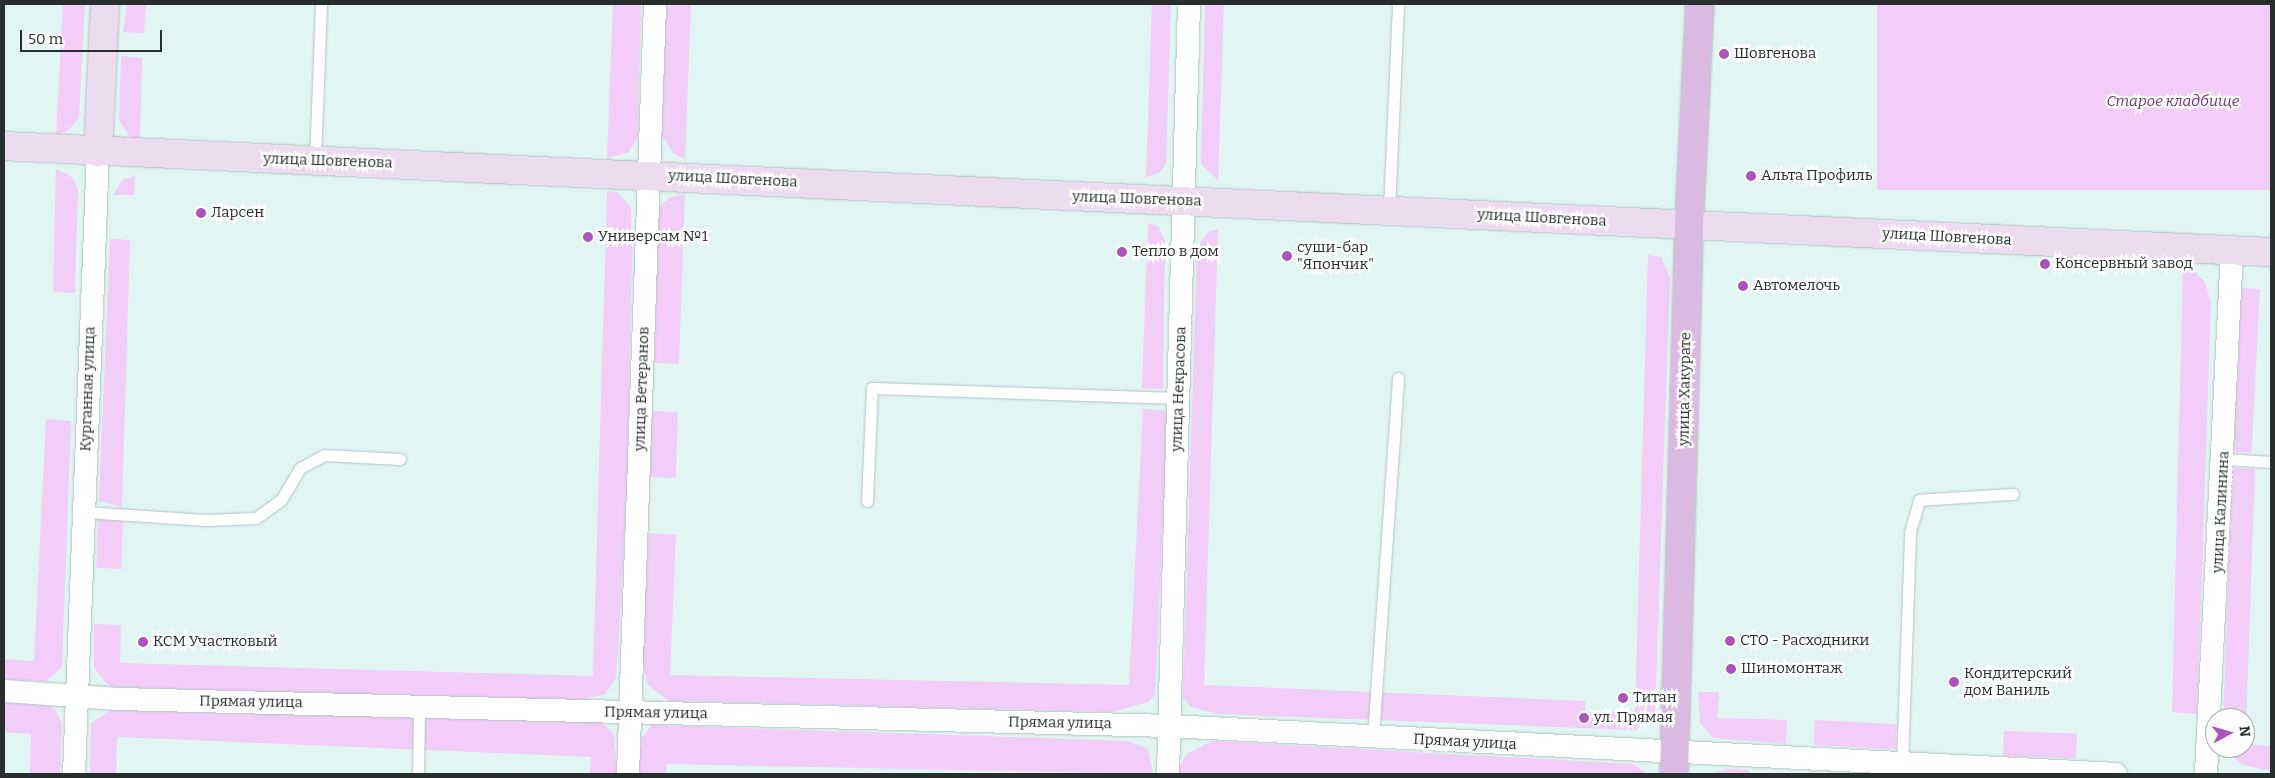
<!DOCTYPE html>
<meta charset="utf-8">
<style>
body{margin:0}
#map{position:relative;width:2275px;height:778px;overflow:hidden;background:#e1f5f2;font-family:Bitter,serif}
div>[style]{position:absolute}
.green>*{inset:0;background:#f2cdf8;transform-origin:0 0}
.roads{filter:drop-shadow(0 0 1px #b0c4c1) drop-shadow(0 0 1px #b0c4c1)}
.lane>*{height:11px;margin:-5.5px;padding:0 5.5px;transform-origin:5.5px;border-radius:5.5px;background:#fff}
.street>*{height:22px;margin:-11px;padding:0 11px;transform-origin:11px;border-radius:11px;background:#fff}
.secondary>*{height:28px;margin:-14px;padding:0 14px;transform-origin:14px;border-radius:14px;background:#eddcef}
.primary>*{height:28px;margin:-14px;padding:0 14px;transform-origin:14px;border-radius:14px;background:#dabae0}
.dots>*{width:14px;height:14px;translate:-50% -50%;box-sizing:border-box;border:2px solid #fff;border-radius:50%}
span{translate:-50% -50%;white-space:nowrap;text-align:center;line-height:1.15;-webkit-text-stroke:4.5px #fff;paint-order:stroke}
.poi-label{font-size:15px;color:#272e2d}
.left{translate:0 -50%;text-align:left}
.park-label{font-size:15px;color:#752f82;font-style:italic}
.street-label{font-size:15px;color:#272e2d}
.frame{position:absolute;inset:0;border:5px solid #272e2d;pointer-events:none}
.north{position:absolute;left:2205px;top:708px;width:50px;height:50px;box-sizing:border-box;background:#fff;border:1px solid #a9abab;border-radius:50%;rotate:84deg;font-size:14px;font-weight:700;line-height:20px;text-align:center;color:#272e2d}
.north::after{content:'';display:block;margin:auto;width:18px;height:22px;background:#ad52bd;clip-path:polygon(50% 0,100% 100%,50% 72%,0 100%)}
.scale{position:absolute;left:20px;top:30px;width:142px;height:22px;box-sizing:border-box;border:2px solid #272e2d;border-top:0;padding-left:6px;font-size:15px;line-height:18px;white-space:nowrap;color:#272e2d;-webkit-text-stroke:4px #fff;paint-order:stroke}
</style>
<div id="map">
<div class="green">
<i style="clip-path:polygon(63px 4px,85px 4px,79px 117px,70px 129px,56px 136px)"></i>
<i style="clip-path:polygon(127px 4px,146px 4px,144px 33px,123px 32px)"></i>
<i style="clip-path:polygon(613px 4px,641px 4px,638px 136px,629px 152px,607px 158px)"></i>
<i style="clip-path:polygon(661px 4px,691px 4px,685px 159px,673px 153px,662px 136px)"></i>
<i style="clip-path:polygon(1152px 4px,1171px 4px,1166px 164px,1159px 173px,1146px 177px)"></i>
<i style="clip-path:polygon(1205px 4px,1224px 4px,1218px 180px,1201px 164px)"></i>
<i style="left:1877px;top:4px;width:394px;height:186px"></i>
<i style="clip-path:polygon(121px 56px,142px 58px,140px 139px,130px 137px,119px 120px)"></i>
<i style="clip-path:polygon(56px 169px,71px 176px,78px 188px,75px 293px,53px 292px)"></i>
<i style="clip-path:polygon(135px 176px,134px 195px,113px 195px,122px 180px)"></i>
<i style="clip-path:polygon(607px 191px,617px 192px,631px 207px,632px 258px,627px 502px,616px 678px,605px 694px,580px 700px,358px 696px,112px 687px,105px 682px,94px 667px,94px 624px,121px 625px,120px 663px,593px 676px)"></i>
<i style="clip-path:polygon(685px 194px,679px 364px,654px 363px,658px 208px,669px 198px)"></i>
<i style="clip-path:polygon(1148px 223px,1159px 227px,1165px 241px,1163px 389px,1142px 388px)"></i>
<i style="clip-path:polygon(1218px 229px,1204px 685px,1585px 701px,1585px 712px,1635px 712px,1648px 255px,1661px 257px,1670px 278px,1655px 714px,1648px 723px,1634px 730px,1219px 714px,1191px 707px,1183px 698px,1197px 248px,1208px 232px)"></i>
<i style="clip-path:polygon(110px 239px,130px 240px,122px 507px,99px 501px)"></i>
<i style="clip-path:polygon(2183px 267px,2193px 270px,2205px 282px,2211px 303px,2197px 714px,2172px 712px)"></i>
<i style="left:2239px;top:288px;width:21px;height:164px;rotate:3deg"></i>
<i style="clip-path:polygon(1143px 409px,1168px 411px,1155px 695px,1148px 702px,1113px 712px,669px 701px,648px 685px,642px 660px,648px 533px,676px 535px,670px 675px,1129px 685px)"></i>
<i style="left:650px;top:411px;width:28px;height:66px;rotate:2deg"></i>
<i style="clip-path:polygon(46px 419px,71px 421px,62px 667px,46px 681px,4px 680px,4px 659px,34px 661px)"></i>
<i style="left:2232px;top:468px;width:23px;height:250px;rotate:2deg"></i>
<i style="left:98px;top:518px;width:25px;height:50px;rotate:2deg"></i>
<i style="clip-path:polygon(1698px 692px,1719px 692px,1717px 718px,1787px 720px,1786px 744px,1713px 738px,1700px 723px)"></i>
<i style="clip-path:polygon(4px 700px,43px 703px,55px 709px,62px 724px,60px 774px,30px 774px,31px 734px,4px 732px)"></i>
<i style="clip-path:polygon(112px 709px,601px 722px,614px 734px,617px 774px,590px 774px,591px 757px,117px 737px,116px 774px,90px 774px,91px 723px)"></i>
<i style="left:1815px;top:720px;width:82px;height:25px;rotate:3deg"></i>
<i style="clip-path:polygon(652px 725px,1128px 741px,1148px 749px,1153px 774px,667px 764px,666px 774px,637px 774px,642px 737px)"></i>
<i style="left:2004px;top:731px;width:73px;height:25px;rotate:2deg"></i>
<i style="clip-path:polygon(1212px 741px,1633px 764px,1647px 774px,1176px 774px,1187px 754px)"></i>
<i style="clip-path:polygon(2245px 744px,2271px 746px,2271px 771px,2243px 765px,2223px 748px,2245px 748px)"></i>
<i style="clip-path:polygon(1728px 769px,1749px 770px,1749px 774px,1710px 774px)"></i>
</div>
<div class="roads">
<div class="lane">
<i style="left:315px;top:161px;width:157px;rotate:-87.8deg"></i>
<i style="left:1389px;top:211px;width:207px;rotate:-87.5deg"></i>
<i style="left:2225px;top:459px;width:46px;rotate:3.7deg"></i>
<i style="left:867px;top:501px;width:113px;rotate:-87.5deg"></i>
<i style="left:872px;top:388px;width:306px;rotate:1.9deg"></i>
<i style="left:84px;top:512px;width:122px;rotate:3.8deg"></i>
<i style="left:206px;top:520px;width:50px;rotate:-2.3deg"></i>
<i style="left:256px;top:518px;width:31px;rotate:-36deg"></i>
<i style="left:281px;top:500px;width:37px;rotate:-59deg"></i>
<i style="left:300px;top:468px;width:27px;rotate:-28deg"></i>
<i style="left:324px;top:455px;width:76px;rotate:3deg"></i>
<i style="left:1373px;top:737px;width:360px;rotate:-86deg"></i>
<i style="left:1902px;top:765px;width:233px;rotate:-88deg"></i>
<i style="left:1910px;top:532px;width:33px;rotate:-74deg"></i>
<i style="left:1919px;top:500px;width:94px;rotate:-3.7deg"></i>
<i style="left:418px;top:774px;width:67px;rotate:-89.1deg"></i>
</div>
<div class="street">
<i style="left:4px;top:691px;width:114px;rotate:4deg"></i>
<i style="left:118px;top:699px;width:1051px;rotate:1.47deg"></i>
<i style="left:1169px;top:726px;width:948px;rotate:2.9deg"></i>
<i style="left:74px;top:774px;width:622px;rotate:-87.79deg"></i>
<i style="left:628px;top:774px;width:770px;rotate:-87.99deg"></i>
<i style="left:1168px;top:774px;width:770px;rotate:-88.44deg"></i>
<i style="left:2206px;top:774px;width:525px;rotate:-87.16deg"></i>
</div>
<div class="secondary">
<i style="left:4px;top:146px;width:2269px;rotate:2.68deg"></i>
<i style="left:98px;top:152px;width:148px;rotate:-87.3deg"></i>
</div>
<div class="primary">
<i style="left:1674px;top:774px;width:549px;rotate:-88.43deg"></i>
<i style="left:1689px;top:225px;width:221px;rotate:-87.2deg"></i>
</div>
</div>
<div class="dots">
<i style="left:1724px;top:54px;background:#ad52bd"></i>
<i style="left:1751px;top:176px;background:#ad52bd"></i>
<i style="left:201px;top:213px;background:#ad52bd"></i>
<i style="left:588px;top:237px;background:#ad52bd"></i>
<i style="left:1122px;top:252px;background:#ad52bd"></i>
<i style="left:1287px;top:256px;background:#ad52bd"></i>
<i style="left:2045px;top:264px;background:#ad52bd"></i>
<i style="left:1743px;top:286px;background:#ad52bd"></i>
<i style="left:1730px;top:641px;background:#ad52bd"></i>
<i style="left:143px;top:642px;background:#ad52bd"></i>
<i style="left:1731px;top:669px;background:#ad52bd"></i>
<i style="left:1954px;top:682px;background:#ad52bd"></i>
<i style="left:1623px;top:698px;background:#ad52bd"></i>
<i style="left:1584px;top:718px;background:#ad52bd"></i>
</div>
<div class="poi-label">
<span class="left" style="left:1734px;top:54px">Шовгенова</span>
<span class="left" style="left:1761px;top:176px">Альта Профиль</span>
<span class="left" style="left:211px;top:213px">Ларсен</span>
<span class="left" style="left:598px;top:237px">Универсам №1</span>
<span class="left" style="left:1297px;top:256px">суши-бар<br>"Япончик"</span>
<span class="left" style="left:1132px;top:252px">Тепло в дом</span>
<span class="left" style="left:2055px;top:264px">Консервный завод</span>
<span class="left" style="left:1753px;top:286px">Автомелочь</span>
<span class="left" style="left:1740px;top:641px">СТО - Расходники</span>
<span class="left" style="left:153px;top:642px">КСМ Участковый</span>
<span class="left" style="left:1741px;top:669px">Шиномонтаж</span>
<span class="left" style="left:1964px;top:682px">Кондитерский<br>дом Ваниль</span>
<span class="left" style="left:1633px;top:698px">Титан</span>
<span class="left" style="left:1594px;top:718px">ул. Прямая</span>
</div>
<div class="park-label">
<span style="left:2173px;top:102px">Старое кладбище</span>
</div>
<div class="street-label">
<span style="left:328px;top:161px;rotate:2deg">улица Шовгенова</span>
<span style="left:733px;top:179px;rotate:3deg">улица Шовгенова</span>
<span style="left:1137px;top:199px;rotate:2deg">улица Шовгенова</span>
<span style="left:1542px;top:218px;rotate:3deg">улица Шовгенова</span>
<span style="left:1947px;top:237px;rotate:3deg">улица Шовгенова</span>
<span style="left:88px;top:389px;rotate:-88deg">Курганная улица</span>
<span style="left:642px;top:389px;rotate:-88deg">улица Ветеранов</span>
<span style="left:1179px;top:389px;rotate:-88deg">улица Некрасова</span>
<span style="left:1685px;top:389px;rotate:-89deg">улица Хакурате</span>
<span style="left:2221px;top:512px;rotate:-87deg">улица Калинина</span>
<span style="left:251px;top:702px;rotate:1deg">Прямая улица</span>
<span style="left:656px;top:713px;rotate:1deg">Прямая улица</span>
<span style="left:1060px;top:723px;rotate:1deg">Прямая улица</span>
<span style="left:1465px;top:742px;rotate:3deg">Прямая улица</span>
</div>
<div class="frame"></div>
<div class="north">N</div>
<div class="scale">50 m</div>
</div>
